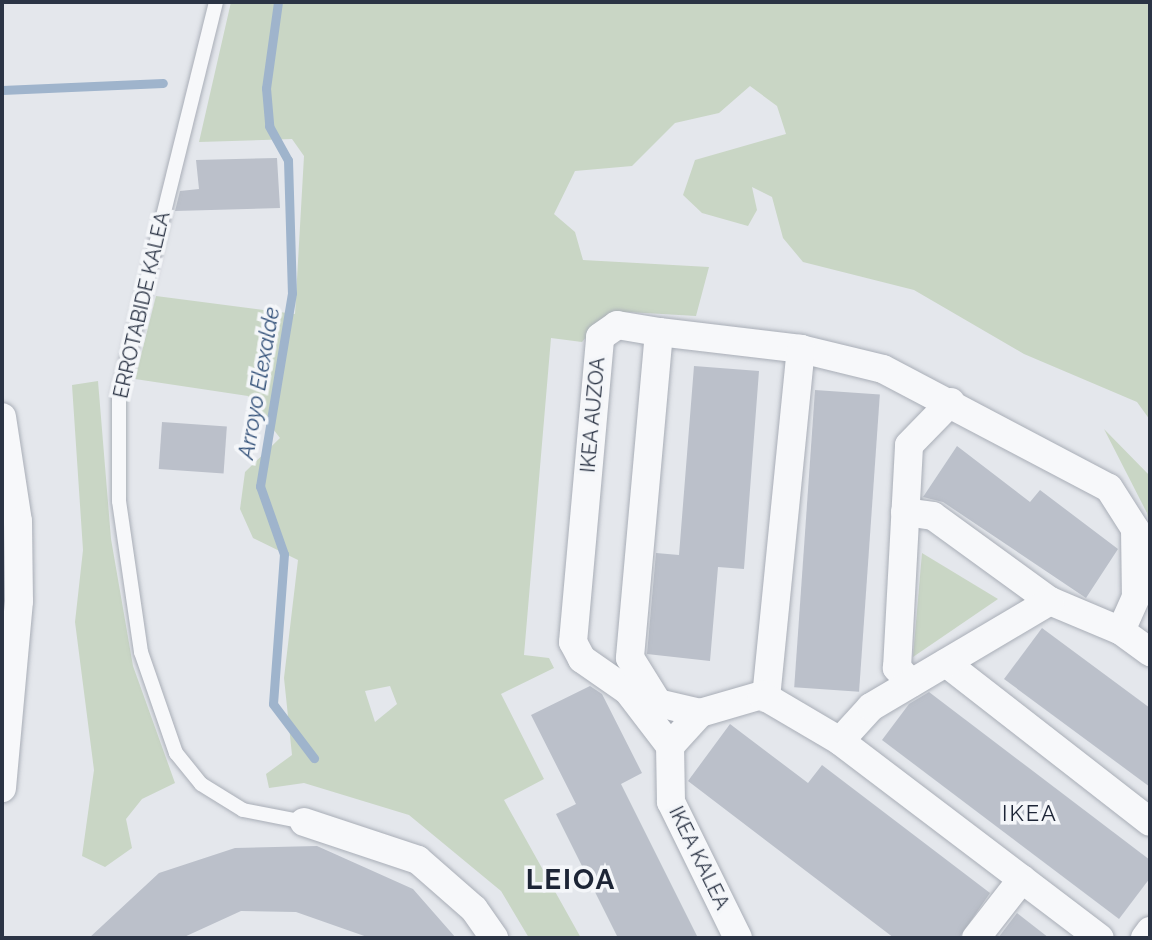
<!DOCTYPE html>
<style>
body{margin:0}
#map{position:relative;width:1152px;height:940px;overflow:hidden;background:#e4e7ec;font-family:Raleway,sans-serif}
div>[style]{position:absolute}
.green>*{inset:0;background:#c9d6c5}
.stream>*{height:9px;margin:-4.5px;padding:0 4.5px;transform-origin:4.5px;border-radius:4.5px;background:#9fb4cc}
.building>*{inset:0;background:#bbc0ca;transform-origin:0 0}
.roads{filter:drop-shadow(0 0 2px #a9aeb7) drop-shadow(0 0 2px #a9aeb7)}
.lane>*{height:14px;margin:-7px;padding:0 7px;transform-origin:7px;border-radius:7px;background:#f7f8fa}
.street>*{height:28px;margin:-14px;padding:0 14px;transform-origin:14px;border-radius:14px;background:#f7f8fa}
span{translate:-50% -50%;white-space:nowrap;text-align:center;line-height:1.15;-webkit-text-stroke:7px #f4f6f9;paint-order:stroke}
.street-label{font-size:20px;color:#2b3445}
.water-label{font-size:22px;color:#34527a;font-style:italic}
.neighbourhood-label{font-size:22px;color:#1d2536;letter-spacing:2px}
.district-label{font-size:28px;color:#1d2536;font-weight:700;letter-spacing:2px}
.frame{position:absolute;inset:0;border:4px solid #2b3445;pointer-events:none}
</style>
<div id="map">
<div class="green">
<i style="clip-path:polygon(evenodd,231px 2px,1150px 2px,1150px 420px,1137px 402px,1024px 354px,914px 290px,803px 262px,783px 238px,772px 197px,752px 187px,757px 210px,748px 226px,702px 213px,683px 195px,695px 160px,786px 134px,777px 106px,750px 86px,719px 113px,675px 123px,632px 166px,575px 171px,554px 214px,575px 232px,583px 260px,709px 267px,696px 316px,628px 312px,604px 317px,582px 342px,551px 338px,524px 655px,549px 658px,554px 668px,501px 694px,544px 779px,504px 800px,581px 938px,529px 938px,501px 891px,409px 815px,304px 783px,269px 788px,266px 774px,292px 755px,284px 678px,298px 560px,253px 538px,240px 509px,245px 472px,280px 438px,248px 396px,135px 379px,156px 296px,295px 314px,304px 156px,292px 139px,199px 142px,231px 2px,390px 686px,397px 704px,375px 722px,365px 691px,390px 686px)"></i>
<i style="clip-path:polygon(98px 381px,111px 539px,133px 666px,175px 783px,142px 799px,126px 819px,132px 848px,105px 867px,82px 856px,94px 770px,75px 622px,83px 550px,72px 385px)"></i>
<i style="clip-path:polygon(1104px 429px,1150px 476px,1150px 531px,1147px 513px)"></i>
<i style="clip-path:polygon(922px 553px,998px 599px,913px 657px)"></i>
</div>
<div class="stream">
<i style="left:278px;top:2px;width:87px;rotate:97.9deg"></i>
<i style="left:266px;top:88px;width:38px;rotate:85deg"></i>
<i style="left:269px;top:126px;width:39px;rotate:61deg"></i>
<i style="left:288px;top:160px;width:133px;rotate:88.3deg"></i>
<i style="left:292px;top:293px;width:196px;rotate:99.4deg"></i>
<i style="left:260px;top:486px;width:72px;rotate:70.6deg"></i>
<i style="left:284px;top:554px;width:150px;rotate:94.2deg"></i>
<i style="left:273px;top:704px;width:68px;rotate:52.8deg"></i>
<i style="left:2px;top:90px;width:161px;rotate:-2.5deg"></i>
</div>
<div class="building">
<i style="clip-path:polygon(277px 158px,280px 208px,175px 211px,180px 191px,199px 189px,196px 160px)"></i>
<i style="clip-path:polygon(694px 366px,759px 371px,744px 569px,718px 567px,710px 661px,647px 654px,656px 553px,679px 555px)"></i>
<i style="left:815px;top:390px;width:65px;height:298px;rotate:4deg"></i>
<i style="left:162px;top:422px;width:65px;height:47px;rotate:4deg"></i>
<i style="clip-path:polygon(957px 446px,1030px 502px,1040px 490px,1118px 549px,1086px 598px,943px 502px,923px 497px)"></i>
<i style="clip-path:polygon(1042px 628px,1150px 708px,1150px 787px,1004px 679px)"></i>
<i style="clip-path:polygon(590px 686px,602px 694px,642px 773px,621px 784px,698px 938px,618px 938px,556px 814px,576px 804px,531px 715px)"></i>
<i style="clip-path:polygon(929px 692px,1150px 860px,1150px 878px,1119px 919px,882px 740px,909px 704px)"></i>
<i style="clip-path:polygon(730px 724px,808px 783px,822px 765px,990px 893px,959px 938px,894px 938px,688px 781px)"></i>
<i style="clip-path:polygon(317px 846px,413px 889px,456px 938px,370px 938px,296px 912px,241px 911px,182px 938px,89px 938px,159px 873px,235px 848px)"></i>
<i style="clip-path:polygon(1017px 913px,1049px 938px,998px 938px)"></i>
</div>
<div class="roads">
<div class="lane">
<i style="left:216px;top:2px;width:405px;rotate:103.9deg"></i>
<i style="left:119px;top:395px;width:106px;rotate:90deg"></i>
<i style="left:119px;top:501px;width:153px;rotate:81.7deg"></i>
<i style="left:141px;top:652px;width:107px;rotate:70.9deg"></i>
<i style="left:176px;top:753px;width:40px;rotate:51deg"></i>
<i style="left:201px;top:784px;width:49px;rotate:31.8deg"></i>
<i style="left:243px;top:810px;width:62px;rotate:11.1deg"></i>
</div>
<div class="street">
<i style="left:659px;top:332px;width:143px;rotate:6.8deg"></i>
<i style="left:801px;top:349px;width:84px;rotate:13.7deg"></i>
<i style="left:883px;top:369px;width:255px;rotate:27.8deg"></i>
<i style="left:1109px;top:488px;width:49px;rotate:57.6deg"></i>
<i style="left:1135px;top:529px;width:68px;rotate:89.2deg"></i>
<i style="left:1136px;top:597px;width:37px;rotate:114deg"></i>
<i style="left:1121px;top:631px;width:36px;rotate:36deg"></i>
<i style="left:2px;top:417px;width:105px;rotate:81.3deg"></i>
<i style="left:18px;top:521px;width:80px;rotate:89.3deg"></i>
<i style="left:19px;top:601px;width:188px;rotate:95.2deg"></i>
<i style="left:905px;top:512px;width:28px;rotate:8deg"></i>
<i style="left:933px;top:516px;width:145px;rotate:36deg"></i>
<i style="left:1050px;top:601px;width:77px;rotate:22.9deg"></i>
<i style="left:946px;top:663px;width:259px;rotate:37.9deg"></i>
<i style="left:911px;top:683px;width:21px;rotate:-133deg"></i>
<i style="left:897px;top:668px;width:223px;rotate:-86.9deg"></i>
<i style="left:909px;top:445px;width:60px;rotate:-45.7deg"></i>
<i style="left:766px;top:698px;width:351px;rotate:-84.3deg"></i>
<i style="left:840px;top:741px;width:46px;rotate:-47.6deg"></i>
<i style="left:871px;top:707px;width:208px;rotate:-30.6deg"></i>
<i style="left:670px;top:746px;width:69px;rotate:-127.4deg"></i>
<i style="left:628px;top:691px;width:56px;rotate:-145.2deg"></i>
<i style="left:582px;top:659px;width:19px;rotate:-118deg"></i>
<i style="left:573px;top:642px;width:306px;rotate:-84.9deg"></i>
<i style="left:600px;top:337px;width:21px;rotate:-35deg"></i>
<i style="left:617px;top:325px;width:43px;rotate:9.5deg"></i>
<i style="left:659px;top:332px;width:327px;rotate:95.1deg"></i>
<i style="left:630px;top:658px;width:53px;rotate:58.1deg"></i>
<i style="left:658px;top:703px;width:43px;rotate:13.4deg"></i>
<i style="left:304px;top:822px;width:120px;rotate:18.4deg"></i>
<i style="left:418px;top:860px;width:74px;rotate:41.2deg"></i>
<i style="left:474px;top:909px;width:35px;rotate:55deg"></i>
<i style="left:738px;top:938px;width:152px;rotate:-116.2deg"></i>
<i style="left:671px;top:802px;width:56px;rotate:-91deg"></i>
<i style="left:670px;top:746px;width:45px;rotate:-47.7deg"></i>
<i style="left:700px;top:713px;width:65px;rotate:-16.2deg"></i>
<i style="left:762px;top:695px;width:91px;rotate:30.5deg"></i>
<i style="left:840px;top:741px;width:326px;rotate:37.2deg"></i>
<i style="left:976px;top:938px;width:75px;rotate:-52.1deg"></i>
<i style="left:1145px;top:938px;width:9px;rotate:-54deg"></i>
</div>
</div>
<div class="street-label">
<span style="left:142px;top:305px;rotate:-77deg">ERROTABIDE KALEA</span>
<span style="left:593px;top:415px;rotate:-85deg">IKEA AUZOA</span>
<span style="left:699px;top:858px;rotate:64deg">IKEA KALEA</span>
</div>
<div class="water-label">
<span style="left:259px;top:383px;rotate:-80deg">Arroyo Elexalde</span>
</div>
<div class="neighbourhood-label">
<span style="left:1030px;top:814px">IKEA</span>
</div>
<div class="district-label">
<span style="left:571px;top:880px">LEIOA</span>
</div>
<div class="frame"></div>
</div>
